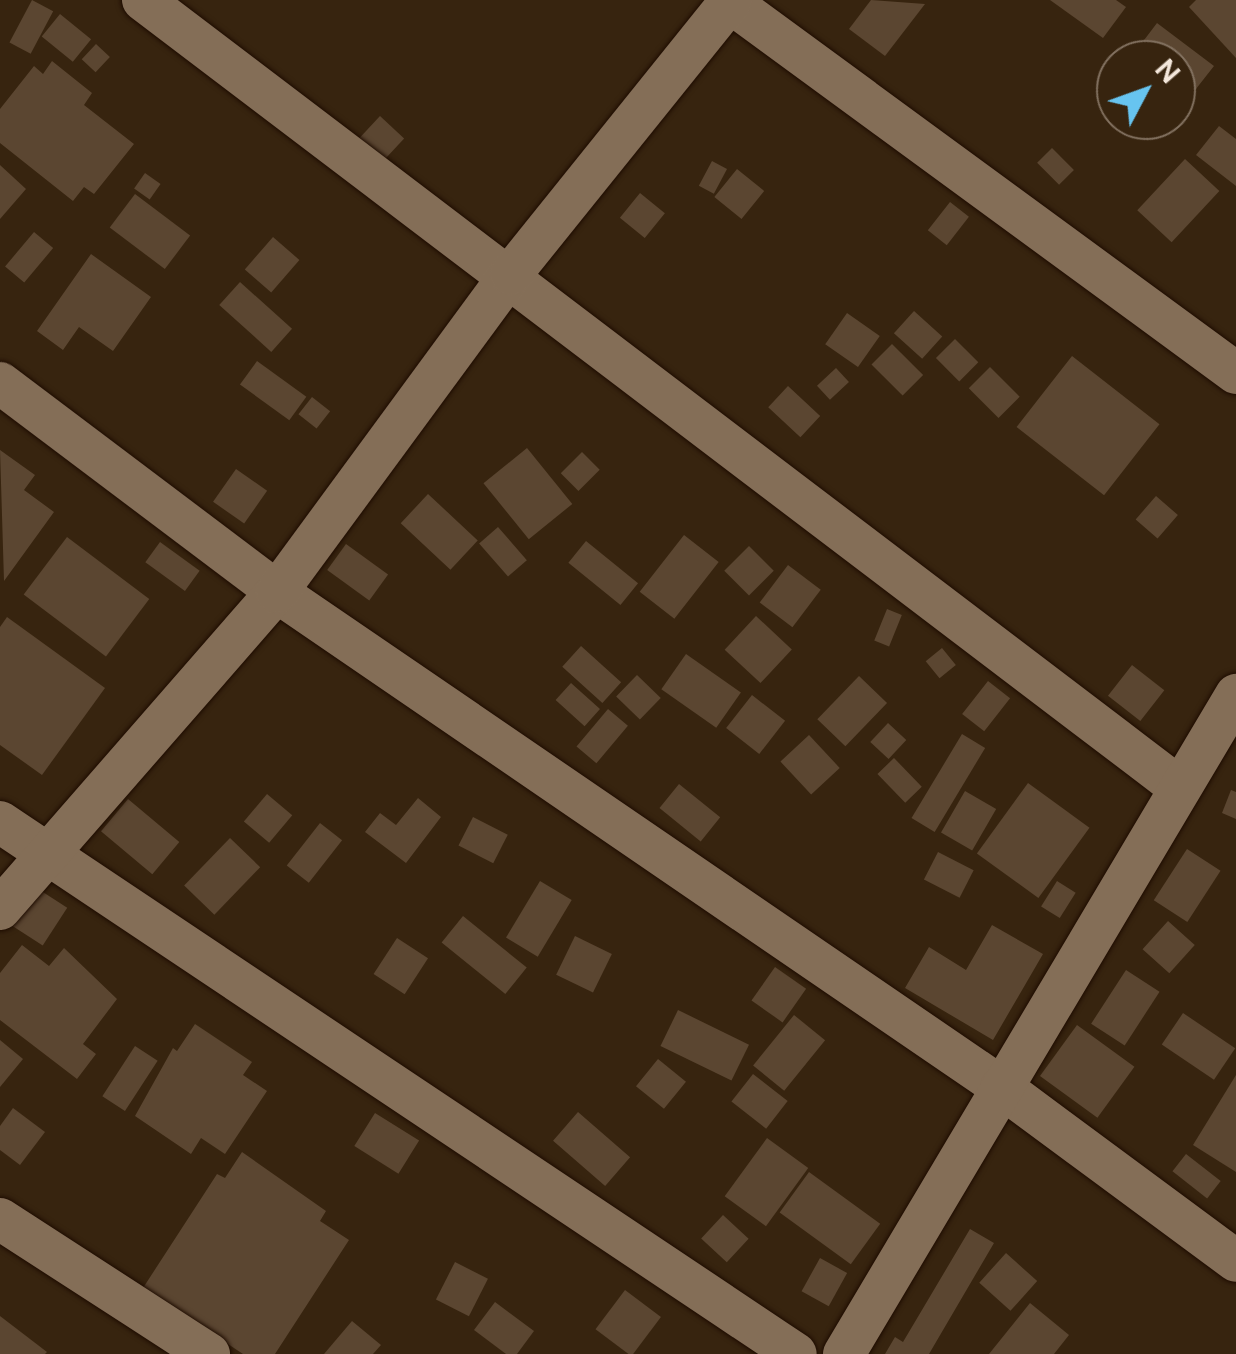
<!DOCTYPE html>
<style>
body{margin:0}
#map{position:relative;width:1236px;height:1354px;overflow:hidden;background:#37240f;font-family:"DM Sans",sans-serif}
div>[style]{position:absolute}
.building>*{inset:0;background:#5b4631;transform-origin:0 0}
.roads{filter:drop-shadow(0 0 2px #1e0c00) drop-shadow(0 0 2px #1e0c00)}
.minor>*{height:42px;margin:-21px;padding:0 21px;transform-origin:21px;border-radius:21px;background:#846e57}
span{translate:-50% -50%;white-space:nowrap;text-align:center;line-height:1.15;-webkit-text-stroke:10px #37240f;paint-order:stroke}
.north{position:absolute;left:1096px;top:40px;width:100px;height:100px;box-sizing:border-box;background:#37240f;border:2px solid #837261;border-radius:50%;rotate:49deg;font-size:28px;font-weight:700;line-height:40px;text-align:center;color:#f4e7db}
.north::after{content:'';display:block;margin:auto;width:35px;height:45px;background:#67c4f0;clip-path:polygon(50% 0,100% 100%,50% 72%,0 100%)}
</style>
<div id="map">
<div class="building">
<i style="left:32px;top:0;width:24px;height:48px;rotate:28deg"></i>
<i style="clip-path:polygon(871px 0,925px 4px,885px 56px,849px 29px)"></i>
<i style="clip-path:polygon(1050px 0,1116px 0,1126px 7px,1103px 38px)"></i>
<i style="clip-path:polygon(1196px 0,1236px 0,1236px 58px,1189px 7px)"></i>
<i style="left:60px;top:14px;width:40px;height:29px;rotate:39deg"></i>
<i style="clip-path:polygon(1157px 23px,1214px 66px,1192px 94px,1176px 82px,1176px 60px,1146px 60px,1135px 52px)"></i>
<i style="left:96px;top:44px;width:19px;height:21px;rotate:43deg"></i>
<i style="clip-path:polygon(52px 61px,92px 93px,84px 105px,134px 144px,94px 194px,84px 187px,73px 201px,0 143px,0 109px,34px 66px,43px 74px)"></i>
<i style="left:380px;top:116px;width:33px;height:30px;rotate:43deg"></i>
<i style="clip-path:polygon(1219px 126px,1236px 139px,1236px 186px,1196px 155px)"></i>
<i style="left:1052px;top:148px;width:31px;height:21px;rotate:45deg"></i>
<i style="left:1185px;top:159px;width:47px;height:70px;rotate:43deg"></i>
<i style="left:712px;top:161px;width:17px;height:28px;rotate:28deg"></i>
<i style="clip-path:polygon(0 165px,26px 189px,0 219px)"></i>
<i style="left:737px;top:169px;width:35px;height:36px;rotate:39deg"></i>
<i style="left:145px;top:173px;width:19px;height:19px;rotate:35deg"></i>
<i style="left:640px;top:193px;width:32px;height:32px;rotate:39deg"></i>
<i style="left:135px;top:194px;width:69px;height:42px;rotate:37deg"></i>
<i style="left:950px;top:202px;width:24px;height:36px;rotate:38deg"></i>
<i style="left:34px;top:232px;width:25px;height:45px;rotate:40deg"></i>
<i style="left:273px;top:237px;width:35px;height:43px;rotate:41deg"></i>
<i style="clip-path:polygon(91px 254px,151px 297px,113px 351px,79px 327px,63px 350px,37px 331px)"></i>
<i style="left:240px;top:282px;width:70px;height:31px;rotate:42deg"></i>
<i style="left:914px;top:311px;width:38px;height:30px;rotate:42deg"></i>
<i style="left:847px;top:313px;width:40px;height:38px;rotate:35deg"></i>
<i style="left:955px;top:339px;width:33px;height:27px;rotate:45deg"></i>
<i style="left:892px;top:344px;width:44px;height:29px;rotate:45deg"></i>
<i style="left:1072px;top:356px;width:111px;height:90px;rotate:38deg"></i>
<i style="left:257px;top:361px;width:61px;height:29px;rotate:36deg"></i>
<i style="left:990px;top:367px;width:42px;height:30px;rotate:45deg"></i>
<i style="left:836px;top:368px;width:19px;height:26px;rotate:47deg"></i>
<i style="left:788px;top:386px;width:44px;height:29px;rotate:43deg"></i>
<i style="left:312px;top:397px;width:23px;height:22px;rotate:38deg"></i>
<i style="left:527px;top:448px;width:72px;height:56px;rotate:51deg"></i>
<i style="clip-path:polygon(0 450px,35px 475px,24px 490px,54px 512px,4px 581px)"></i>
<i style="left:582px;top:452px;width:25px;height:30px;rotate:45deg"></i>
<i style="left:236px;top:469px;width:38px;height:40px;rotate:35deg"></i>
<i style="left:428px;top:494px;width:68px;height:40px;rotate:43deg"></i>
<i style="left:1156px;top:496px;width:29px;height:31px;rotate:41deg"></i>
<i style="left:498px;top:527px;width:44px;height:25px;rotate:49deg"></i>
<i style="left:684px;top:535px;width:44px;height:72px;rotate:38deg"></i>
<i style="left:67px;top:537px;width:103px;height:72px;rotate:37deg"></i>
<i style="left:586px;top:541px;width:67px;height:28px;rotate:39deg"></i>
<i style="left:160px;top:542px;width:49px;height:25px;rotate:36deg"></i>
<i style="left:346px;top:544px;width:52px;height:32px;rotate:36deg"></i>
<i style="left:749px;top:546px;width:35px;height:35px;rotate:45deg"></i>
<i style="left:788px;top:565px;width:41px;height:47px;rotate:37deg"></i>
<i style="left:887px;top:609px;width:16px;height:34px;rotate:22deg"></i>
<i style="left:756px;top:616px;width:49px;height:46px;rotate:43deg"></i>
<i style="clip-path:polygon(7px 617px,105px 688px,42px 775px,0 745px,0 627px)"></i>
<i style="left:581px;top:646px;width:54px;height:28px;rotate:42deg"></i>
<i style="left:942px;top:648px;width:22px;height:21px;rotate:51deg"></i>
<i style="left:686px;top:654px;width:67px;height:43px;rotate:35deg"></i>
<i style="left:1132px;top:665px;width:41px;height:39px;rotate:38deg"></i>
<i style="left:637px;top:675px;width:33px;height:30px;rotate:44deg"></i>
<i style="left:859px;top:676px;width:39px;height:60px;rotate:44deg"></i>
<i style="left:988px;top:681px;width:28px;height:42px;rotate:38deg"></i>
<i style="left:571px;top:683px;width:39px;height:23px;rotate:42deg"></i>
<i style="left:752px;top:695px;width:42px;height:42px;rotate:38deg"></i>
<i style="left:608px;top:709px;width:26px;height:49px;rotate:40deg"></i>
<i style="left:888px;top:723px;width:25px;height:26px;rotate:43deg"></i>
<i style="left:962px;top:734px;width:27px;height:98px;rotate:31deg"></i>
<i style="left:809px;top:735px;width:45px;height:39px;rotate:47deg"></i>
<i style="left:894px;top:758px;width:40px;height:23px;rotate:46deg"></i>
<i style="left:1028px;top:783px;width:76px;height:87px;rotate:36deg"></i>
<i style="left:679px;top:784px;width:53px;height:31px;rotate:39deg"></i>
<i style="clip-path:polygon(1231px 790px,1236px 792px,1236px 819px,1222px 813px)"></i>
<i style="left:965px;top:791px;width:36px;height:48px;rotate:30deg"></i>
<i style="left:267px;top:794px;width:33px;height:36px;rotate:40deg"></i>
<i style="clip-path:polygon(418px 798px,441px 817px,406px 863px,365px 832px,380px 813px,396px 825px)"></i>
<i style="left:128px;top:799px;width:67px;height:42px;rotate:40deg"></i>
<i style="left:473px;top:817px;width:39px;height:32px;rotate:27deg"></i>
<i style="left:320px;top:823px;width:28px;height:54px;rotate:38deg"></i>
<i style="left:230px;top:838px;width:42px;height:66px;rotate:44deg"></i>
<i style="left:1187px;top:849px;width:40px;height:61px;rotate:33deg"></i>
<i style="left:938px;top:852px;width:40px;height:31px;rotate:27deg"></i>
<i style="left:540px;top:881px;width:37px;height:66px;rotate:31deg"></i>
<i style="left:1057px;top:881px;width:22px;height:30px;rotate:32deg"></i>
<i style="left:32px;top:885px;width:42px;height:45px;rotate:33deg"></i>
<i style="left:463px;top:916px;width:82px;height:34px;rotate:39deg"></i>
<i style="left:1168px;top:921px;width:36px;height:38px;rotate:42deg"></i>
<i style="clip-path:polygon(992px 925px,1043px 954px,993px 1040px,905px 988px,929px 947px,966px 970px)"></i>
<i style="left:575px;top:936px;width:41px;height:43px;rotate:26deg"></i>
<i style="left:397px;top:938px;width:37px;height:43px;rotate:33deg"></i>
<i style="clip-path:polygon(22px 945px,49px 966px,64px 948px,117px 999px,83px 1044px,96px 1054px,77px 1079px,0 1020px,0 973px)"></i>
<i style="left:775px;top:967px;width:38px;height:41px;rotate:35deg"></i>
<i style="left:1126px;top:970px;width:40px;height:64px;rotate:33deg"></i>
<i style="left:678px;top:1010px;width:79px;height:40px;rotate:26deg"></i>
<i style="left:1183px;top:1013px;width:63px;height:38px;rotate:34deg"></i>
<i style="left:794px;top:1015px;width:40px;height:65px;rotate:39deg"></i>
<i style="clip-path:polygon(195px 1024px,252px 1062px,243px 1075px,267px 1091px,225px 1154px,201px 1138px,191px 1154px,135px 1116px,173px 1048px,177px 1051px)"></i>
<i style="left:1077px;top:1025px;width:71px;height:63px;rotate:36deg"></i>
<i style="clip-path:polygon(0 1040px,23px 1059px,0 1087px)"></i>
<i style="left:135px;top:1046px;width:27px;height:60px;rotate:33deg"></i>
<i style="left:658px;top:1059px;width:36px;height:35px;rotate:39deg"></i>
<i style="left:753px;top:1074px;width:44px;height:35px;rotate:38deg"></i>
<i style="clip-path:polygon(1236px 1075px,1236px 1172px,1193px 1145px)"></i>
<i style="clip-path:polygon(13px 1108px,45px 1132px,20px 1165px,0 1150px,0 1126px)"></i>
<i style="left:578px;top:1112px;width:69px;height:38px;rotate:41deg"></i>
<i style="left:375px;top:1113px;width:52px;height:39px;rotate:32deg"></i>
<i style="left:767px;top:1138px;width:51px;height:72px;rotate:36deg"></i>
<i style="clip-path:polygon(242px 1152px,326px 1211px,320px 1221px,349px 1240px,275px 1354px,243px 1354px,143px 1288px,217px 1174px,225px 1178px)"></i>
<i style="left:1186px;top:1154px;width:44px;height:22px;rotate:38deg"></i>
<i style="left:809px;top:1172px;width:88px;height:50px;rotate:36deg"></i>
<i style="left:723px;top:1215px;width:35px;height:32px;rotate:43deg"></i>
<i style="clip-path:polygon(970px 1229px,994px 1243px,929px 1354px,885px 1354px,895px 1337px,903px 1342px)"></i>
<i style="left:1006px;top:1253px;width:42px;height:40px;rotate:42deg"></i>
<i style="left:820px;top:1258px;width:31px;height:38px;rotate:29deg"></i>
<i style="left:455px;top:1262px;width:37px;height:42px;rotate:27deg"></i>
<i style="left:625px;top:1290px;width:45px;height:49px;rotate:37deg"></i>
<i style="clip-path:polygon(495px 1302px,534px 1331px,517px 1354px,506px 1354px,474px 1330px)"></i>
<i style="clip-path:polygon(1030px 1303px,1069px 1335px,1054px 1354px,989px 1354px)"></i>
<i style="clip-path:polygon(0 1316px,47px 1352px,45px 1354px,0 1354px)"></i>
<i style="clip-path:polygon(352px 1321px,381px 1345px,373px 1354px,324px 1354px)"></i>
</div>
<div class="roads">
<div class="minor">
<i style="left:143px;top:0;width:1302px;rotate:37.23deg"></i>
<i style="left:727px;top:0;width:631px;rotate:36.23deg"></i>
<i style="left:0;top:383px;width:347px;rotate:37deg"></i>
<i style="left:277px;top:592px;width:877px;rotate:34.36deg"></i>
<i style="left:1001px;top:1087px;width:292px;rotate:36.5deg"></i>
<i style="left:0;top:822px;width:957px;rotate:33.76deg"></i>
<i style="left:0;top:909px;width:421px;rotate:-48.9deg"></i>
<i style="left:277px;top:592px;width:395px;rotate:-53.7deg"></i>
<i style="left:511px;top:274px;width:351px;rotate:-51.2deg"></i>
<i style="left:0;top:1219px;width:249px;rotate:32.9deg"></i>
<i style="left:844px;top:1354px;width:767px;rotate:-59.25deg"></i>
</div>
</div>
<div class="north">N</div>
</div>
